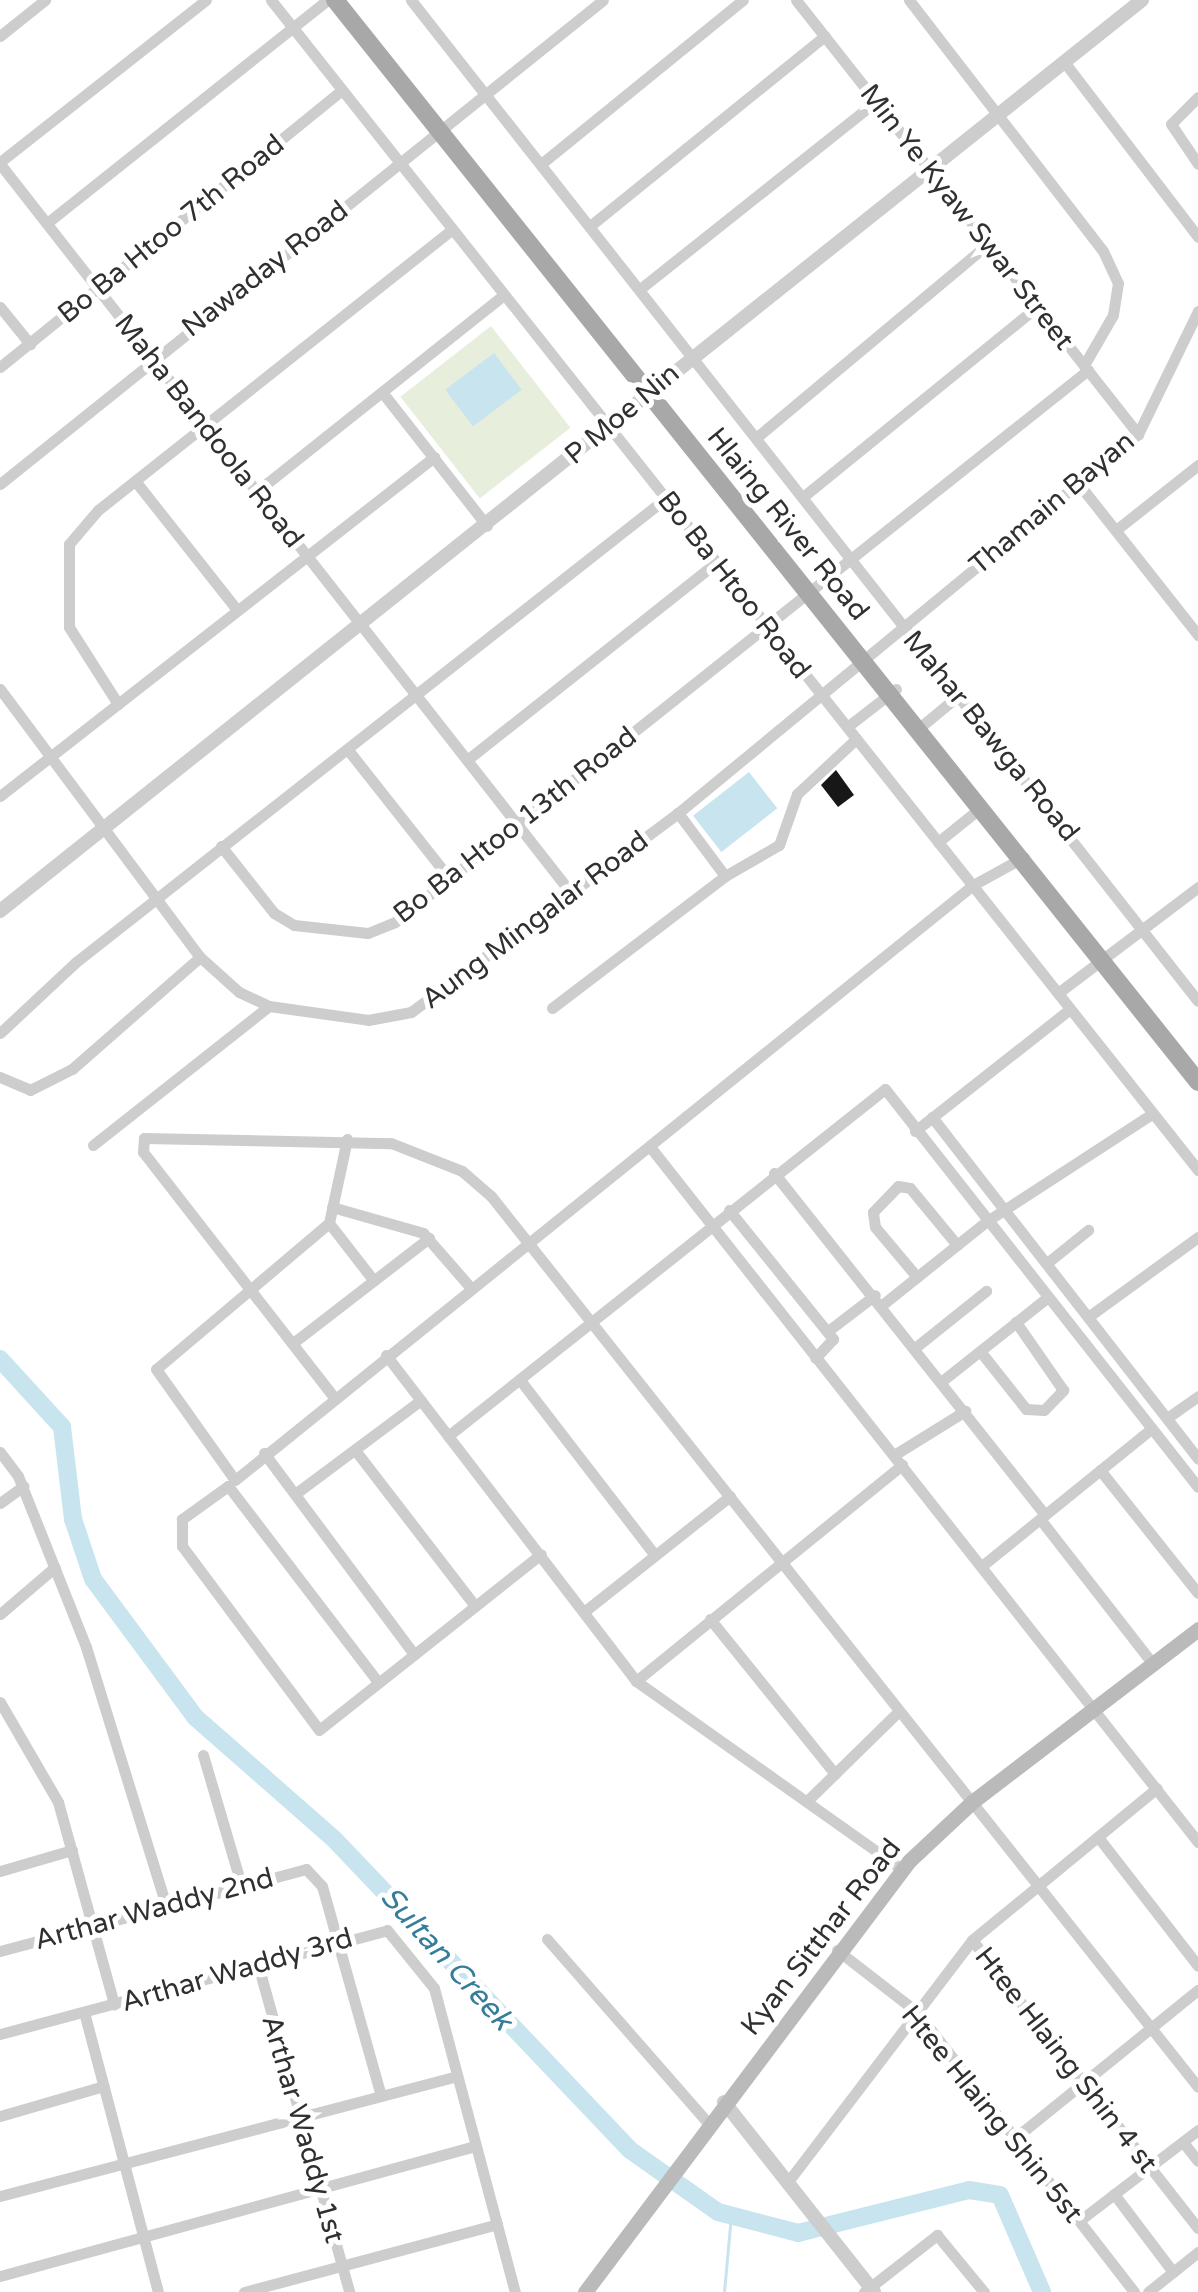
<!DOCTYPE html>
<style>
body{margin:0}
#map{position:relative;width:1198px;height:2292px;overflow:hidden;background:#fff;font-family:"Varela Round",sans-serif}
div>[style]{position:absolute}
.green>*{inset:0;background:#e8eedc;transform-origin:0 0}
.water>*{inset:0;background:#c7e4ef;transform-origin:0 0}
.stream>*{height:2.5px;margin:-1.25px;padding:0 1.25px;transform-origin:1.25px;border-radius:1.25px;background:#c7e4ef}
.river>*{height:18px;margin:-9px;padding:0 9px;transform-origin:9px;border-radius:9px;background:#c7e4ef}
.building>*{inset:0;background:#171717}
.minor>*{height:11px;margin:-5.5px;padding:0 5.5px;transform-origin:5.5px;border-radius:5.5px;background:#cdcdcd}
.tertiary>*{height:14px;margin:-7px;padding:0 7px;transform-origin:7px;border-radius:7px;background:#cdcdcd}
.secondary>*{height:15px;margin:-7.5px;padding:0 7.5px;transform-origin:7.5px;border-radius:7.5px;background:#bababa}
.primary>*{height:18px;margin:-9px;padding:0 9px;transform-origin:9px;border-radius:9px;background:#a8a8a8}
span{translate:-50% -50%;white-space:nowrap;text-align:center;line-height:1.15;-webkit-text-stroke:10px #fff;paint-order:stroke}
.street-label{font-size:28px;color:#303030}
.water-label{font-size:30px;color:#367d9a;font-style:italic}
</style>
<div id="map">
<div class="green">
<i style="left:491px;top:326px;width:129px;height:115px;rotate:52deg"></i>
</div>
<div class="water">
<i style="left:494px;top:353px;width:46px;height:61px;rotate:53deg"></i>
<i style="left:749px;top:772px;width:46px;height:71px;rotate:52deg"></i>
</div>
<div class="stream">
<i style="left:724px;top:2292px;width:77px;rotate:-84.8deg"></i>
</div>
<div class="river">
<i style="left:0;top:1359px;width:92px;rotate:47.6deg"></i>
<i style="left:62px;top:1427px;width:93px;rotate:83.2deg"></i>
<i style="left:73px;top:1519px;width:63px;rotate:71.6deg"></i>
<i style="left:93px;top:1579px;width:172px;rotate:53.5deg"></i>
<i style="left:195px;top:1717px;width:185px;rotate:41.3deg"></i>
<i style="left:334px;top:1839px;width:429px;rotate:46.4deg"></i>
<i style="left:630px;top:2150px;width:108px;rotate:35.2deg"></i>
<i style="left:718px;top:2212px;width:83px;rotate:14.7deg"></i>
<i style="left:798px;top:2233px;width:176px;rotate:-14.1deg"></i>
<i style="left:969px;top:2190px;width:31px;rotate:9deg"></i>
<i style="left:1000px;top:2195px;width:106px;rotate:66.6deg"></i>
</div>
<div class="building">
<i style="clip-path:polygon(836px 770px,854px 795px,838px 807px,821px 785px)"></i>
</div>
<div class="minor">
<i style="left:271px;top:0;width:1493px;rotate:51.61deg"></i>
<i style="left:411px;top:0;width:1273px;rotate:51.83deg"></i>
<i style="left:796px;top:0;width:553px;rotate:51.76deg"></i>
<i style="left:909px;top:0;width:317px;rotate:52.3deg"></i>
<i style="left:1103px;top:251px;width:35px;rotate:65deg"></i>
<i style="left:1118px;top:283px;width:32px;rotate:99deg"></i>
<i style="left:1113px;top:315px;width:58px;rotate:120.1deg"></i>
<i style="left:0;top:36px;width:58px;rotate:-38.7deg"></i>
<i style="left:1065px;top:63px;width:219px;rotate:52.6deg"></i>
<i style="left:1198px;top:97px;width:38px;rotate:135deg"></i>
<i style="left:1171px;top:124px;width:48px;rotate:56deg"></i>
<i style="left:0;top:162px;width:262px;rotate:-38.2deg"></i>
<i style="left:0;top:164px;width:926px;rotate:51.93deg"></i>
<i style="left:541px;top:164px;width:260px;rotate:-39.1deg"></i>
<i style="left:47px;top:223px;width:358px;rotate:-38.5deg"></i>
<i style="left:590px;top:226px;width:302px;rotate:-39deg"></i>
<i style="left:640px;top:289px;width:302px;rotate:-38.5deg"></i>
<i style="left:0;top:307px;width:48px;rotate:51deg"></i>
<i style="left:0;top:367px;width:440px;rotate:-39deg"></i>
<i style="left:382px;top:392px;width:170px;rotate:51.9deg"></i>
<i style="left:757px;top:437px;width:301px;rotate:-39.9deg"></i>
<i style="left:136px;top:482px;width:163px;rotate:51.7deg"></i>
<i style="left:1078px;top:483px;width:194px;rotate:51.7deg"></i>
<i style="left:0;top:484px;width:773px;rotate:-38.75deg"></i>
<i style="left:256px;top:492px;width:317px;rotate:-38.5deg"></i>
<i style="left:804px;top:496px;width:301px;rotate:-39.1deg"></i>
<i style="left:1116px;top:530px;width:105px;rotate:-38.4deg"></i>
<i style="left:0;top:689px;width:334px;rotate:53.3deg"></i>
<i style="left:200px;top:957px;width:52px;rotate:41.9deg"></i>
<i style="left:239px;top:992px;width:33px;rotate:25deg"></i>
<i style="left:269px;top:1006px;width:100px;rotate:8deg"></i>
<i style="left:368px;top:1020px;width:44px;rotate:-10.5deg"></i>
<i style="left:411px;top:1012px;width:333px;rotate:-36.7deg"></i>
<i style="left:678px;top:813px;width:596px;rotate:-39.49deg"></i>
<i style="left:1138px;top:434px;width:137px;rotate:-64deg"></i>
<i style="left:118px;top:704px;width:91px;rotate:-122.5deg"></i>
<i style="left:69px;top:627px;width:83px;rotate:-90deg"></i>
<i style="left:69px;top:544px;width:45px;rotate:-49.5deg"></i>
<i style="left:98px;top:510px;width:452px;rotate:-38.4deg"></i>
<i style="left:924px;top:724px;width:45px;rotate:-39.6deg"></i>
<i style="left:847px;top:727px;width:62px;rotate:-37.8deg"></i>
<i style="left:348px;top:750px;width:164px;rotate:51.7deg"></i>
<i style="left:467px;top:760px;width:319px;rotate:-38.4deg"></i>
<i style="left:0;top:796px;width:551px;rotate:-37.99deg"></i>
<i style="left:938px;top:842px;width:53px;rotate:-38.8deg"></i>
<i style="left:221px;top:846px;width:85px;rotate:51.7deg"></i>
<i style="left:274px;top:913px;width:23px;rotate:31deg"></i>
<i style="left:294px;top:925px;width:74px;rotate:6.2deg"></i>
<i style="left:368px;top:933px;width:29px;rotate:-22deg"></i>
<i style="left:395px;top:922px;width:886px;rotate:-38.54deg"></i>
<i style="left:725px;top:876px;width:62px;rotate:-29.9deg"></i>
<i style="left:779px;top:845px;width:54px;rotate:-70.6deg"></i>
<i style="left:797px;top:794px;width:81px;rotate:-43deg"></i>
<i style="left:1058px;top:993px;width:176px;rotate:-37.1deg"></i>
<i style="left:552px;top:1008px;width:218px;rotate:-37.3deg"></i>
<i style="left:725px;top:876px;width:79px;rotate:-126.7deg"></i>
<i style="left:0;top:1033px;width:104px;rotate:-43.1deg"></i>
<i style="left:76px;top:962px;width:751px;rotate:-38.18deg"></i>
<i style="left:0;top:1077px;width:33px;rotate:23deg"></i>
<i style="left:30px;top:1090px;width:47px;rotate:-26.6deg"></i>
<i style="left:72px;top:1069px;width:170px;rotate:-41.2deg"></i>
<i style="left:932px;top:1117px;width:433px;rotate:52.1deg"></i>
<i style="left:915px;top:1131px;width:197px;rotate:-38.2deg"></i>
<i style="left:347px;top:1139px;width:86px;rotate:102.1deg"></i>
<i style="left:329px;top:1223px;width:226px;rotate:139.8deg"></i>
<i style="left:156px;top:1369px;width:136px;rotate:54.6deg"></i>
<i style="left:235px;top:1480px;width:948px;rotate:-38.88deg"></i>
<i style="left:973px;top:885px;width:58px;rotate:-28.8deg"></i>
<i style="left:93px;top:1145px;width:224px;rotate:-38.3deg"></i>
<i style="left:651px;top:1148px;width:884px;rotate:51.76deg"></i>
<i style="left:774px;top:1173px;width:436px;rotate:51.6deg"></i>
<i style="left:332px;top:1207px;width:95px;rotate:15.9deg"></i>
<i style="left:423px;top:1233px;width:73px;rotate:48.9deg"></i>
<i style="left:729px;top:1210px;width:166px;rotate:51.1deg"></i>
<i style="left:833px;top:1339px;width:26px;rotate:133deg"></i>
<i style="left:329px;top:1223px;width:73px;rotate:52.2deg"></i>
<i style="left:1047px;top:1263px;width:53px;rotate:-38.8deg"></i>
<i style="left:917px;top:1277px;width:65px;rotate:-130deg"></i>
<i style="left:875px;top:1227px;width:15px;rotate:-98deg"></i>
<i style="left:873px;top:1212px;width:36px;rotate:-46deg"></i>
<i style="left:898px;top:1186px;width:12px;rotate:9deg"></i>
<i style="left:910px;top:1188px;width:74px;rotate:50.5deg"></i>
<i style="left:882px;top:1305px;width:134px;rotate:-38.7deg"></i>
<i style="left:987px;top:1221px;width:198px;rotate:-33deg"></i>
<i style="left:1088px;top:1317px;width:136px;rotate:-36deg"></i>
<i style="left:828px;top:1331px;width:59px;rotate:-37.5deg"></i>
<i style="left:293px;top:1343px;width:172px;rotate:-37.7deg"></i>
<i style="left:916px;top:1347px;width:90px;rotate:-38.7deg"></i>
<i style="left:980px;top:1351px;width:74px;rotate:51.6deg"></i>
<i style="left:1026px;top:1409px;width:18px;rotate:3deg"></i>
<i style="left:1044px;top:1410px;width:28px;rotate:-46deg"></i>
<i style="left:1063px;top:1390px;width:83px;rotate:-124.7deg"></i>
<i style="left:386px;top:1355px;width:411px;rotate:52.5deg"></i>
<i style="left:636px;top:1681px;width:326px;rotate:35.3deg"></i>
<i style="left:520px;top:1380px;width:221px;rotate:52.4deg"></i>
<i style="left:942px;top:1381px;width:135px;rotate:-38.4deg"></i>
<i style="left:333px;top:1396px;width:309px;rotate:-127.9deg"></i>
<i style="left:143px;top:1152px;width:14px;rotate:-86deg"></i>
<i style="left:144px;top:1138px;width:247px;rotate:1.2deg"></i>
<i style="left:391px;top:1143px;width:76px;rotate:21.5deg"></i>
<i style="left:462px;top:1171px;width:38px;rotate:41deg"></i>
<i style="left:491px;top:1196px;width:1137px;rotate:51.57deg"></i>
<i style="left:1167px;top:1418px;width:38px;rotate:-35deg"></i>
<i style="left:448px;top:1436px;width:558px;rotate:-38.45deg"></i>
<i style="left:885px;top:1089px;width:506px;rotate:51.82deg"></i>
<i style="left:355px;top:1450px;width:197px;rotate:52.4deg"></i>
<i style="left:0;top:1452px;width:30px;rotate:53deg"></i>
<i style="left:18px;top:1476px;width:184px;rotate:68.3deg"></i>
<i style="left:86px;top:1647px;width:270px;rotate:72.8deg"></i>
<i style="left:264px;top:1453px;width:251px;rotate:53.3deg"></i>
<i style="left:894px;top:1455px;width:84px;rotate:-31.8deg"></i>
<i style="left:1100px;top:1470px;width:157px;rotate:51.5deg"></i>
<i style="left:295px;top:1494px;width:157px;rotate:-36.7deg"></i>
<i style="left:0;top:1503px;width:29px;rotate:-36deg"></i>
<i style="left:1040px;top:1519px;width:184px;rotate:52.1deg"></i>
<i style="left:983px;top:1565px;width:215px;rotate:-39deg"></i>
<i style="left:585px;top:1611px;width:185px;rotate:-38.4deg"></i>
<i style="left:0;top:1614px;width:72px;rotate:-40.5deg"></i>
<i style="left:710px;top:1619px;width:199px;rotate:51.1deg"></i>
<i style="left:636px;top:1681px;width:343px;rotate:-39.1deg"></i>
<i style="left:378px;top:1682px;width:247px;rotate:-127.4deg"></i>
<i style="left:228px;top:1486px;width:57px;rotate:144.3deg"></i>
<i style="left:182px;top:1519px;width:27px;rotate:90deg"></i>
<i style="left:182px;top:1546px;width:229px;rotate:53.3deg"></i>
<i style="left:319px;top:1730px;width:283px;rotate:-38.4deg"></i>
<i style="left:0;top:1702px;width:116px;rotate:59.9deg"></i>
<i style="left:58px;top:1802px;width:210px;rotate:74.5deg"></i>
<i style="left:203px;top:1755px;width:134px;rotate:73.6deg"></i>
<i style="left:807px;top:1801px;width:127px;rotate:-44.4deg"></i>
<i style="left:1098px;top:1837px;width:163px;rotate:52.2deg"></i>
<i style="left:0;top:1871px;width:75px;rotate:-16.3deg"></i>
<i style="left:547px;top:1939px;width:246px;rotate:48.8deg"></i>
<i style="left:972px;top:1940px;width:366px;rotate:51.9deg"></i>
<i style="left:837px;top:1950px;width:101px;rotate:37.8deg"></i>
<i style="left:917px;top:2012px;width:354px;rotate:52.2deg"></i>
<i style="left:0;top:1951px;width:317px;rotate:-15deg"></i>
<i style="left:306px;top:1869px;width:23px;rotate:47deg"></i>
<i style="left:322px;top:1886px;width:218px;rotate:74.3deg"></i>
<i style="left:258px;top:1965px;width:339px;rotate:74.4deg"></i>
<i style="left:84px;top:2012px;width:290px;rotate:75.2deg"></i>
<i style="left:0;top:2034px;width:401px;rotate:-15deg"></i>
<i style="left:387px;top:1930px;width:75px;rotate:51deg"></i>
<i style="left:434px;top:1988px;width:315px;rotate:75.1deg"></i>
<i style="left:0;top:2116px;width:108px;rotate:-16.1deg"></i>
<i style="left:1015px;top:2138px;width:235px;rotate:-39deg"></i>
<i style="left:1183px;top:2142px;width:24px;rotate:52deg"></i>
<i style="left:787px;top:2183px;width:305px;rotate:-52.7deg"></i>
<i style="left:972px;top:1940px;width:239px;rotate:-39.4deg"></i>
<i style="left:1114px;top:2194px;width:98px;rotate:52.9deg"></i>
<i style="left:0;top:2196px;width:472px;rotate:-14.7deg"></i>
<i style="left:1079px;top:2221px;width:150px;rotate:-37.4deg"></i>
<i style="left:0;top:2276px;width:493px;rotate:-15.3deg"></i>
<i style="left:244px;top:2292px;width:262px;rotate:-15deg"></i>
<i style="left:864px;top:2292px;width:93px;rotate:-38deg"></i>
<i style="left:937px;top:2235px;width:74px;rotate:50.5deg"></i>
<i style="left:1148px;top:2292px;width:64px;rotate:-38.7deg"></i>
</div>
<div class="tertiary">
<i style="left:0;top:911px;width:1461px;rotate:-38.58deg"></i>
<i style="left:724px;top:2102px;width:242px;rotate:51.7deg"></i>
</div>
<div class="secondary">
<i style="left:585px;top:2292px;width:539px;rotate:-53.07deg"></i>
<i style="left:909px;top:1861px;width:86px;rotate:-43.1deg"></i>
<i style="left:972px;top:1802px;width:285px;rotate:-37.4deg"></i>
</div>
<div class="primary">
<i style="left:335px;top:0;width:1384px;rotate:51.42deg"></i>
</div>
<div class="street-label">
<span style="left:967px;top:217px;rotate:52deg">Min Ye Kyaw Swar Street</span>
<span style="left:171px;top:229px;rotate:-39deg">Bo Ba Htoo 7th Road</span>
<span style="left:265px;top:269px;rotate:-38deg">Nawaday Road</span>
<span style="left:622px;top:414px;rotate:-40deg">P Moe Nin</span>
<span style="left:209px;top:431px;rotate:52deg">Maha Bandoola Road</span>
<span style="left:1052px;top:503px;rotate:-40deg">Thamain Bayan</span>
<span style="left:788px;top:524px;rotate:51deg">Hlaing River Road</span>
<span style="left:734px;top:585px;rotate:52deg">Bo Ba Htoo Road</span>
<span style="left:991px;top:736px;rotate:51deg">Mahar Bawga Road</span>
<span style="left:515px;top:825px;rotate:-38deg">Bo Ba Htoo 13th Road</span>
<span style="left:535px;top:920px;rotate:-37deg">Aung Mingalar Road</span>
<span style="left:154px;top:1909px;rotate:-15deg">Arthar Waddy 2nd</span>
<span style="left:821px;top:1937px;rotate:-52deg">Kyan Sitthar Road</span>
<span style="left:237px;top:1970px;rotate:-16deg">Arthar Waddy 3rd</span>
<span style="left:1066px;top:2060px;rotate:52deg">Htee Hlaing Shin 4 st</span>
<span style="left:992px;top:2114px;rotate:51deg">Htee Hlaing Shin 5st</span>
<span style="left:303px;top:2129px;rotate:74deg">Arthar Waddy 1st</span>
</div>
<div class="water-label">
<span style="left:446px;top:1959px;rotate:48deg">Sultan Creek</span>
</div>
</div>
